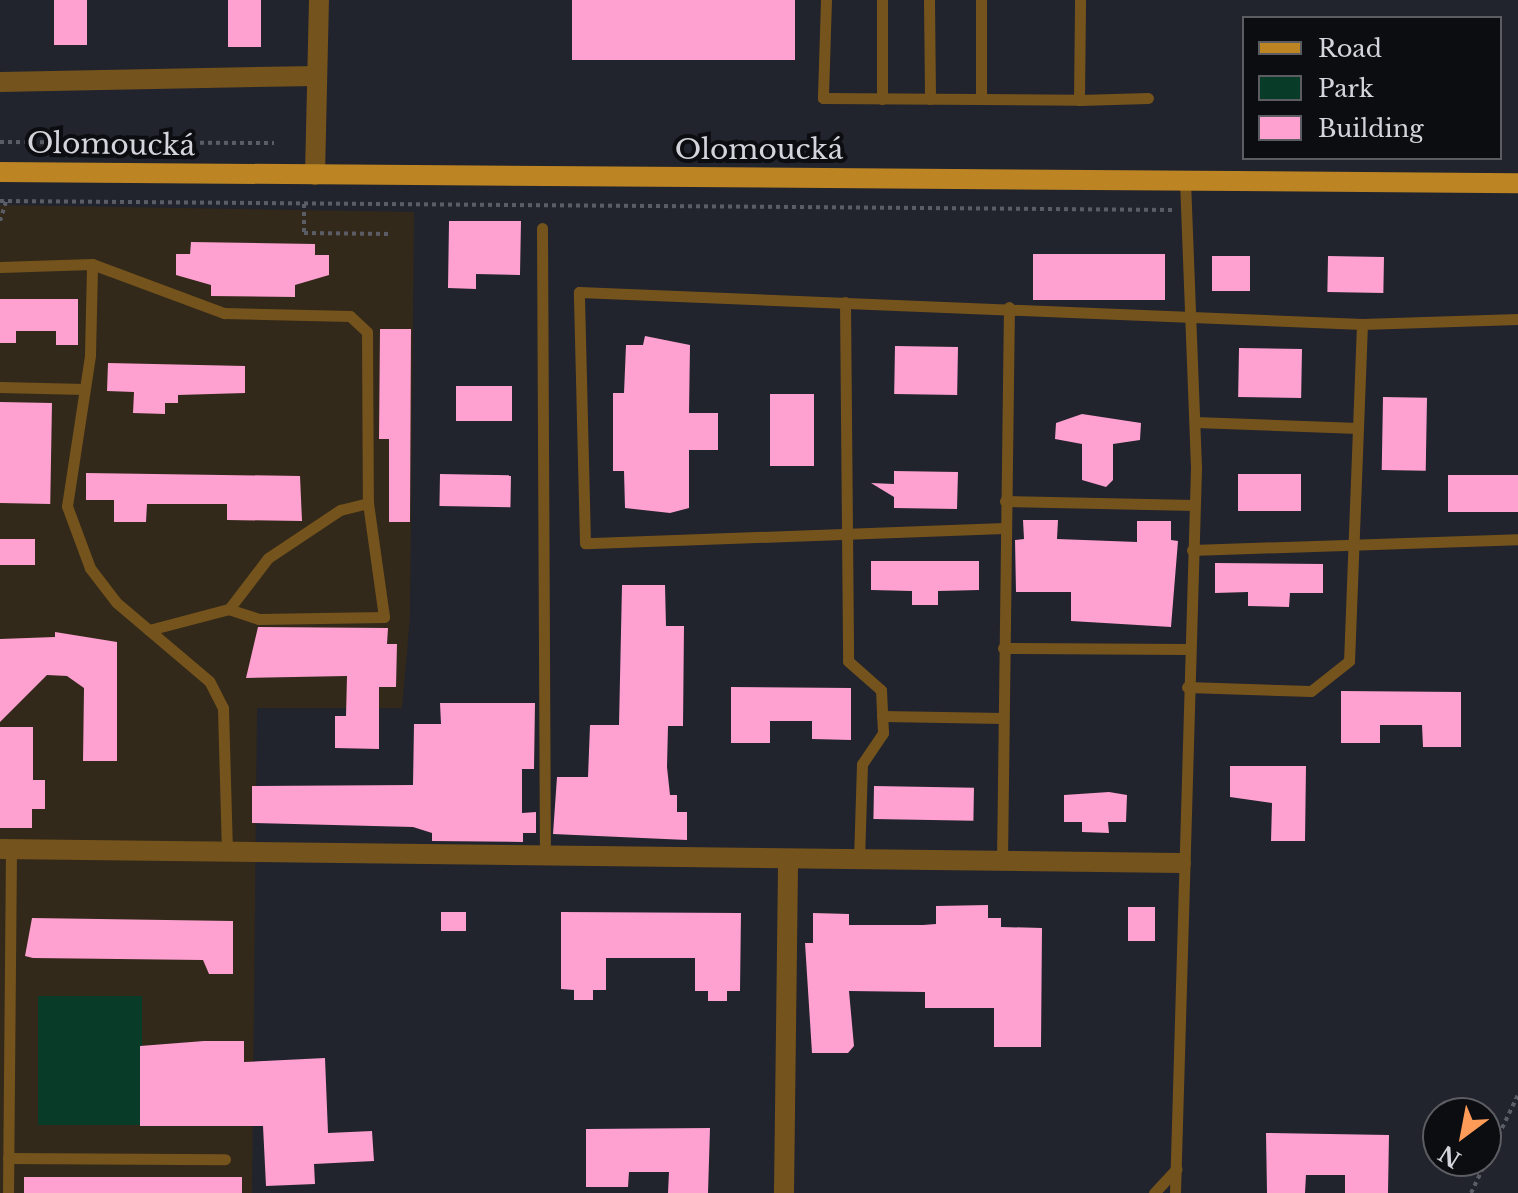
<!DOCTYPE html>
<meta charset="utf-8">
<style>
body{margin:0}
#map{position:relative;width:1518px;height:1193px;overflow:hidden;background:#21232d;font-family:"Libre Baskerville",serif}
div>[style]{position:absolute}
.medical>*{inset:0;background:#33291a}
.green>*{inset:0;background:#083b28;transform-origin:0 0}
.building>*{inset:0;background:#fea0d0;transform-origin:0 0}
.path>*{height:4px;margin-top:-2px;transform-origin:0;background:repeating-linear-gradient(90deg,#5b5d66 0 4px,transparent 0 8px)}
.service>*{height:11px;margin:-5.5px;padding:0 5.5px;transform-origin:5.5px;border-radius:5.5px;background:#75531c}
.minor>*{height:20px;margin:-10px;padding:0 10px;transform-origin:10px;border-radius:10px;background:#75531c}
.primary>*{height:20px;margin:-10px;padding:0 10px;transform-origin:10px;border-radius:10px;background:#bc8423}
span{translate:-50% -50%;white-space:nowrap;text-align:center;line-height:1.15;-webkit-text-stroke:8px #0c0d11;paint-order:stroke}
.street-label{font-size:28px;color:#d4d5dc}
.legend{position:absolute;left:1242px;top:16px;width:260px;height:144px;box-sizing:border-box;background:#0c0d11;border:2px solid #5c5d62;margin:0;padding:10px 14px;list-style:none;font-size:24px;color:#d4d5dc}
.legend li{display:flex;align-items:center;gap:16px;height:40px}
.legend b{width:40px;border:2px solid #5c5d62}
.north{position:absolute;left:1422px;top:1097px;width:80px;height:80px;box-sizing:border-box;background:#0c0d11;border:2px solid #5c5d62;border-radius:50%;rotate:212deg;font-size:22px;font-weight:700;line-height:32px;text-align:center;color:#d4d5dc}
.north::after{content:'';display:block;margin:auto;width:28px;height:36px;background:#fe9b59;clip-path:polygon(50% 0,100% 100%,50% 72%,0 100%)}
</style>
<div id="map">
<div class="medical">
<i style="clip-path:polygon(0 205px,414px 212px,410px 617px,402px 708px,257px 708px,252px 1193px,0 1193px)"></i>
</div>
<div class="green">
<i style="left:38px;top:996px;width:104px;height:129px"></i>
</div>
<div class="building">
<i style="left:54px;top:0;width:33px;height:45px"></i>
<i style="left:228px;top:0;width:33px;height:47px"></i>
<i style="left:572px;top:0;width:223px;height:60px"></i>
<i style="clip-path:polygon(449px 221px,521px 221px,520px 275px,476px 274px,476px 289px,448px 288px)"></i>
<i style="clip-path:polygon(191px 242px,315px 244px,315px 255px,329px 255px,329px 275px,295px 285px,295px 297px,211px 296px,211px 285px,176px 275px,176px 254px,190px 254px)"></i>
<i style="left:1033px;top:254px;width:132px;height:46px"></i>
<i style="left:1212px;top:256px;width:38px;height:35px"></i>
<i style="left:1328px;top:256px;width:56px;height:36px;rotate:1deg"></i>
<i style="clip-path:polygon(0 299px,78px 299px,78px 345px,56px 345px,56px 331px,16px 331px,16px 343px,0 343px)"></i>
<i style="clip-path:polygon(380px 329px,411px 329px,410px 522px,389px 522px,389px 439px,379px 439px)"></i>
<i style="clip-path:polygon(645px 336px,690px 345px,689px 413px,718px 413px,718px 450px,689px 450px,689px 508px,670px 513px,625px 508px,624px 471px,613px 471px,613px 393px,624px 393px,626px 345px,643px 345px)"></i>
<i style="left:895px;top:346px;width:63px;height:48px;rotate:1deg"></i>
<i style="left:1239px;top:348px;width:63px;height:49px;rotate:1deg"></i>
<i style="clip-path:polygon(108px 363px,245px 366px,245px 393px,178px 395px,178px 403px,165px 403px,165px 414px,133px 413px,134px 392px,107px 391px)"></i>
<i style="left:456px;top:386px;width:56px;height:35px"></i>
<i style="left:770px;top:394px;width:44px;height:72px"></i>
<i style="left:1383px;top:397px;width:44px;height:73px;rotate:1deg"></i>
<i style="left:0;top:402px;width:52px;height:101px;rotate:1deg"></i>
<i style="clip-path:polygon(1082px 414px,1141px 423px,1140px 440px,1113px 444px,1113px 480px,1106px 487px,1082px 480px,1082px 444px,1055px 439px,1056px 423px)"></i>
<i style="clip-path:polygon(894px 471px,958px 472px,957px 509px,894px 508px,894px 497px,871px 483px,894px 484px)"></i>
<i style="clip-path:polygon(86px 473px,300px 476px,302px 521px,227px 520px,227px 504px,147px 504px,146px 522px,114px 522px,114px 500px,86px 500px)"></i>
<i style="left:440px;top:474px;width:71px;height:32px;rotate:1deg"></i>
<i style="left:1238px;top:474px;width:63px;height:37px"></i>
<i style="left:1448px;top:475px;width:70px;height:37px"></i>
<i style="clip-path:polygon(1023px 520px,1058px 520px,1057px 539px,1137px 542px,1137px 521px,1171px 521px,1171px 540px,1178px 541px,1171px 627px,1071px 621px,1071px 592px,1016px 592px,1015px 540px,1024px 539px)"></i>
<i style="left:0;top:539px;width:35px;height:26px"></i>
<i style="clip-path:polygon(871px 561px,979px 561px,979px 590px,938px 591px,938px 605px,912px 605px,912px 591px,871px 590px)"></i>
<i style="clip-path:polygon(1215px 563px,1323px 564px,1323px 593px,1290px 593px,1289px 607px,1248px 606px,1248px 592px,1215px 593px)"></i>
<i style="clip-path:polygon(622px 585px,665px 585px,666px 626px,684px 626px,683px 726px,668px 726px,667px 767px,670px 795px,677px 795px,677px 812px,687px 812px,687px 840px,553px 834px,557px 777px,588px 777px,590px 725px,619px 725px)"></i>
<i style="clip-path:polygon(258px 627px,388px 628px,387px 644px,397px 644px,396px 687px,379px 687px,379px 749px,335px 748px,335px 716px,346px 716px,347px 676px,246px 678px)"></i>
<i style="clip-path:polygon(55px 632px,117px 642px,117px 761px,83px 761px,84px 688px,67px 676px,47px 675px,0 722px,0 639px,55px 637px)"></i>
<i style="clip-path:polygon(731px 687px,851px 688px,851px 740px,812px 739px,812px 721px,770px 721px,770px 743px,731px 743px)"></i>
<i style="clip-path:polygon(1341px 691px,1461px 692px,1461px 747px,1423px 747px,1422px 725px,1380px 725px,1380px 743px,1341px 743px)"></i>
<i style="clip-path:polygon(440px 703px,535px 703px,534px 769px,522px 769px,522px 813px,536px 812px,536px 833px,523px 833px,523px 842px,432px 841px,432px 833px,413px 827px,252px 823px,252px 786px,413px 785px,414px 724px,441px 724px)"></i>
<i style="clip-path:polygon(0 727px,33px 727px,33px 780px,45px 780px,45px 809px,32px 809px,32px 828px,0 828px)"></i>
<i style="clip-path:polygon(1230px 766px,1306px 766px,1305px 841px,1271px 841px,1272px 803px,1230px 797px)"></i>
<i style="left:874px;top:786px;width:100px;height:33px;rotate:1deg"></i>
<i style="clip-path:polygon(1109px 792px,1127px 795px,1126px 822px,1108px 822px,1109px 833px,1082px 832px,1082px 822px,1064px 822px,1064px 795px)"></i>
<i style="clip-path:polygon(988px 905px,988px 918px,1001px 918px,1001px 927px,1042px 928px,1041px 1047px,994px 1047px,994px 1008px,925px 1008px,925px 992px,849px 991px,854px 1046px,848px 1053px,812px 1053px,805px 943px,813px 943px,813px 913px,849px 914px,849px 925px,923px 925px,936px 924px,936px 906px)"></i>
<i style="left:1128px;top:907px;width:27px;height:34px"></i>
<i style="left:441px;top:912px;width:25px;height:19px"></i>
<i style="clip-path:polygon(561px 912px,741px 913px,740px 991px,727px 991px,727px 1001px,708px 1001px,708px 991px,695px 991px,695px 958px,606px 958px,606px 990px,593px 990px,593px 1000px,574px 1000px,574px 990px,561px 989px)"></i>
<i style="clip-path:polygon(32px 918px,233px 921px,233px 974px,209px 974px,203px 960px,33px 958px,25px 956px)"></i>
<i style="clip-path:polygon(204px 1041px,244px 1041px,244px 1062px,325px 1058px,328px 1133px,372px 1131px,374px 1161px,314px 1164px,315px 1184px,266px 1186px,263px 1126px,140px 1126px,140px 1046px)"></i>
<i style="clip-path:polygon(710px 1128px,708px 1193px,668px 1193px,669px 1172px,629px 1172px,628px 1187px,586px 1187px,586px 1129px)"></i>
<i style="clip-path:polygon(1266px 1133px,1389px 1135px,1388px 1193px,1345px 1193px,1345px 1175px,1306px 1175px,1305px 1193px,1267px 1193px)"></i>
<i style="left:24px;top:1177px;width:218px;height:16px"></i>
</div>
<div class="path">
<i style="left:0;top:142px;width:274px;rotate:0.2deg"></i>
<i style="left:0;top:201px;width:1174px;rotate:0.44deg"></i>
<i style="left:304px;top:204px;width:29px;rotate:90deg"></i>
<i style="left:304px;top:233px;width:87px;rotate:0.7deg"></i>
<i style="left:0;top:221px;width:21px;rotate:-73deg"></i>
<i style="left:1471px;top:1193px;width:109px;rotate:-64.4deg"></i>
</div>
<div class="service">
<i style="left:826px;top:0;width:98px;rotate:91.8deg"></i>
<i style="left:823px;top:98px;width:256px;rotate:0.4deg"></i>
<i style="left:1079px;top:100px;width:100px;rotate:-89.4deg"></i>
<i style="left:929px;top:0;width:99px;rotate:89.4deg"></i>
<i style="left:882px;top:99px;width:99px;rotate:-90deg"></i>
<i style="left:981px;top:99px;width:99px;rotate:-90deg"></i>
<i style="left:1079px;top:100px;width:69px;rotate:-1.7deg"></i>
<i style="left:542px;top:228px;width:629px;rotate:89.73deg"></i>
<i style="left:0;top:267px;width:92px;rotate:-1.9deg"></i>
<i style="left:845px;top:302px;width:359px;rotate:89.5deg"></i>
<i style="left:848px;top:661px;width:44px;rotate:41.3deg"></i>
<i style="left:881px;top:690px;width:43px;rotate:87.3deg"></i>
<i style="left:883px;top:733px;width:37px;rotate:124deg"></i>
<i style="left:862px;top:764px;width:96px;rotate:91.8deg"></i>
<i style="left:1362px;top:324px;width:156px;rotate:-1.8deg"></i>
<i style="left:0;top:387px;width:84px;rotate:1.4deg"></i>
<i style="left:1195px;top:422px;width:163px;rotate:2.1deg"></i>
<i style="left:1005px;top:501px;width:189px;rotate:1.2deg"></i>
<i style="left:1004px;top:528px;width:419px;rotate:177.9deg"></i>
<i style="left:585px;top:543px;width:251px;rotate:-91.4deg"></i>
<i style="left:579px;top:292px;width:784px;rotate:2.34deg"></i>
<i style="left:1362px;top:324px;width:337px;rotate:92.2deg"></i>
<i style="left:1349px;top:661px;width:48px;rotate:141.7deg"></i>
<i style="left:1311px;top:691px;width:124px;rotate:-178.2deg"></i>
<i style="left:1192px;top:550px;width:326px;rotate:-1.9deg"></i>
<i style="left:149px;top:630px;width:83px;rotate:-14.7deg"></i>
<i style="left:229px;top:609px;width:64px;rotate:-52.6deg"></i>
<i style="left:268px;top:558px;width:87px;rotate:-33.7deg"></i>
<i style="left:340px;top:510px;width:29px;rotate:-14deg"></i>
<i style="left:1003px;top:648px;width:185px;rotate:0.3deg"></i>
<i style="left:882px;top:716px;width:121px;rotate:0.9deg"></i>
<i style="left:227px;top:852px;width:144px;rotate:-91.6deg"></i>
<i style="left:223px;top:708px;width:30px;rotate:-117deg"></i>
<i style="left:209px;top:681px;width:122px;rotate:-139.7deg"></i>
<i style="left:116px;top:602px;width:43px;rotate:-127.4deg"></i>
<i style="left:90px;top:568px;width:66px;rotate:-110.4deg"></i>
<i style="left:67px;top:506px;width:153px;rotate:-81.3deg"></i>
<i style="left:90px;top:355px;width:91px;rotate:-88.7deg"></i>
<i style="left:92px;top:264px;width:141px;rotate:20.4deg"></i>
<i style="left:224px;top:313px;width:126px;rotate:1.4deg"></i>
<i style="left:350px;top:316px;width:23px;rotate:43deg"></i>
<i style="left:367px;top:332px;width:171px;rotate:89.7deg"></i>
<i style="left:368px;top:503px;width:115px;rotate:82deg"></i>
<i style="left:384px;top:617px;width:125px;rotate:179.1deg"></i>
<i style="left:259px;top:619px;width:32px;rotate:-162deg"></i>
<i style="left:1002px;top:861px;width:554px;rotate:-89.28deg"></i>
<i style="left:8px;top:1158px;width:217px;rotate:0.3deg"></i>
<i style="left:8px;top:1193px;width:344px;rotate:-89.5deg"></i>
<i style="left:1154px;top:1193px;width:33px;rotate:-47deg"></i>
<i style="left:1175px;top:1193px;width:726px;rotate:-88.34deg"></i>
<i style="left:1196px;top:467px;width:286px;rotate:-92.2deg"></i>
</div>
<div class="minor">
<i style="left:0;top:82px;width:317px;rotate:-1.1deg"></i>
<i style="left:315px;top:175px;width:175px;rotate:-88.7deg"></i>
<i style="left:0;top:849px;width:1181px;rotate:0.68deg"></i>
<i style="left:784px;top:1193px;width:333px;rotate:-89.3deg"></i>
</div>
<div class="primary">
<i style="left:0;top:172px;width:1518px;rotate:0.42deg"></i>
</div>
<div class="street-label">
<span style="left:111px;top:145px;rotate:1deg">Olomoucká</span>
<span style="left:759px;top:150px">Olomoucká</span>
</div>
<ul class="legend">
<li><b style="height:10px;background:#bc8423"></b>Road</li>
<li><b style="height:22px;background:#083b28"></b>Park</li>
<li><b style="height:22px;background:#fea0d0"></b>Building</li>
</ul>
<div class="north">N</div>
</div>
